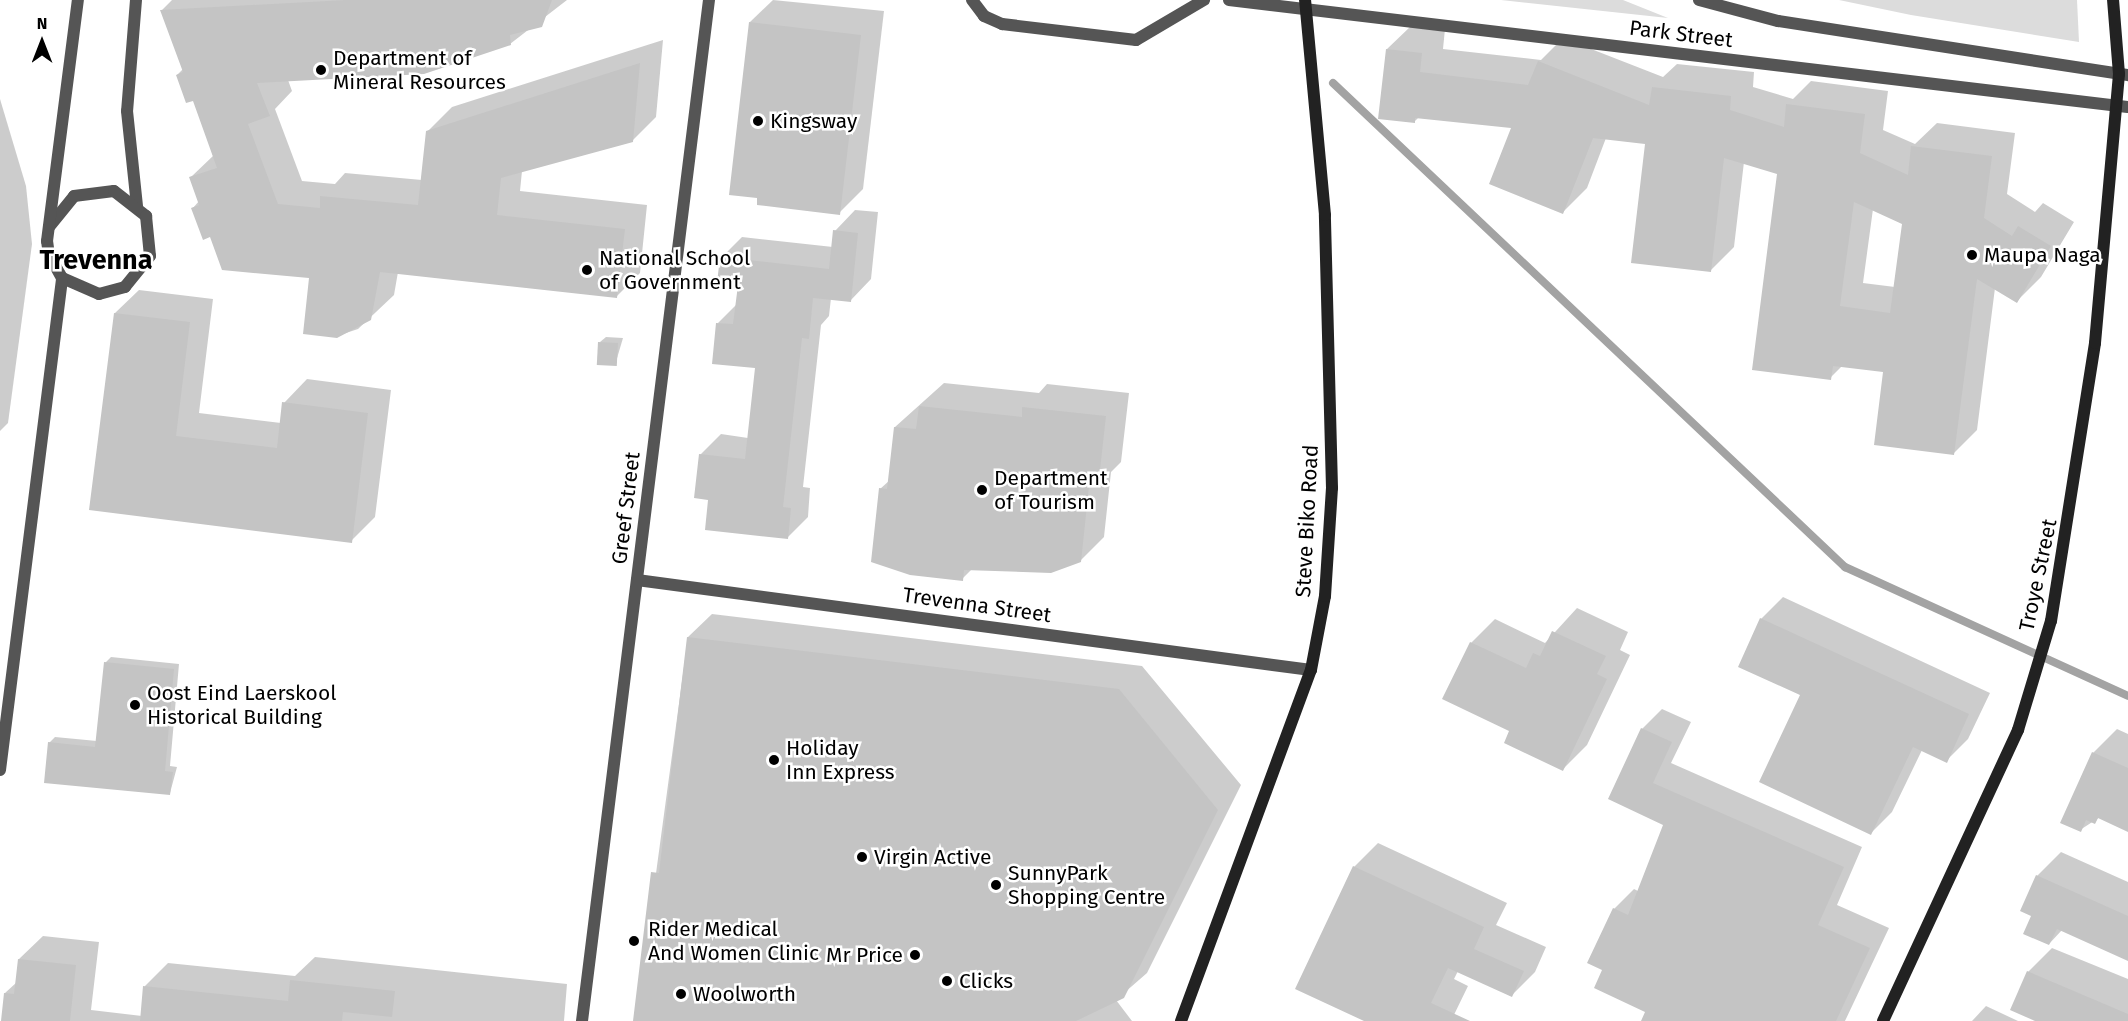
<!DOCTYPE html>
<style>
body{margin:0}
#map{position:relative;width:2128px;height:1021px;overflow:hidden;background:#fff;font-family:"Fira Sans",sans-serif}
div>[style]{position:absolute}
.green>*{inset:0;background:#dcdcdc}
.shadow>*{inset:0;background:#0003}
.stream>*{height:8px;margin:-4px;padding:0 4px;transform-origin:4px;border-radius:4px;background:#a3a3a3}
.building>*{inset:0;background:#c4c4c4;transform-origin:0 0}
.minor>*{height:12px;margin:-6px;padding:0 6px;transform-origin:6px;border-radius:6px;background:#555}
.tertiary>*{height:12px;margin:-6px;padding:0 6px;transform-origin:6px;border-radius:6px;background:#555}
.secondary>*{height:12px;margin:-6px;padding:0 6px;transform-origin:6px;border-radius:6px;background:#222}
.dots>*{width:16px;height:16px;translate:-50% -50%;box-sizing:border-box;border:3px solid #fff;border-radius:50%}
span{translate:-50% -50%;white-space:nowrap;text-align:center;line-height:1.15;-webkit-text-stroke:5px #fff;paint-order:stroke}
.street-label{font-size:21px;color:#000}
.poi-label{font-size:21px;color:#000}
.left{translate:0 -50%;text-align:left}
.right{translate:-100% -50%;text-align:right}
.district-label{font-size:27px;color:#000;font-weight:700}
.north{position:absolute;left:12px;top:12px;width:60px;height:60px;-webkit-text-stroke:4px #fff;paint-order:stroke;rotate:0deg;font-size:16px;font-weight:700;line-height:24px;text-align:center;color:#000}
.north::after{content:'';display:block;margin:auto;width:21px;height:27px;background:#000;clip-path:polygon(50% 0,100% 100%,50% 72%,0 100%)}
</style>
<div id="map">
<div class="green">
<i style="clip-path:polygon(1501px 0,1623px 0,1668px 18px)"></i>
<i style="clip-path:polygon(1839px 0,2077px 0,2079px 42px,1911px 15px)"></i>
</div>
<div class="shadow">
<i style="clip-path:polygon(172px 0,567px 0,510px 44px,288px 80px,292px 91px,275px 109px,302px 181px,335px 184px,345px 173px,422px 180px,428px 131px,452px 107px,663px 40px,656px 117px,632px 141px,522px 171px,520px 191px,647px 205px,640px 273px,616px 297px,398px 272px,394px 295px,358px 329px,337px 336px,311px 277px,211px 235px,193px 208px,199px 201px,191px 177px,214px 155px,194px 99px,177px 75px,183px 69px,162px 10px)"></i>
<i style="clip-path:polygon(773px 0,884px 11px,863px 189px,839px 213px,759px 196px,750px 22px)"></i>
<i style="clip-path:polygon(evenodd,1411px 26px,1445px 29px,1443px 49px,1541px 60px,1563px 38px,1663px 77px,1677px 64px,1754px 72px,1753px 87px,1793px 99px,1811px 81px,1888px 91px,1883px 130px,1915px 144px,1937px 123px,2015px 133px,2007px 194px,2035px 212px,2043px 203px,2074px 222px,2041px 277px,2017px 301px,1995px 288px,1977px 430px,1953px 454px,1885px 370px,1843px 365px,1830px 378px,1779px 173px,1744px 162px,1734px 247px,1710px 271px,1647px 143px,1606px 138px,1587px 188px,1563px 212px,1513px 127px,1419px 117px,1414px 122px,1387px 49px,1411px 26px,1873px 209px,1903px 224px,1895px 287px,1863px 283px,1873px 209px)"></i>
<i style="clip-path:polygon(0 99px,26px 186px,32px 244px,8px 423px,0 431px)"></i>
<i style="clip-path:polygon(855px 210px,878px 212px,871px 279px,851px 300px,831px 298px,829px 316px,821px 325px,803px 487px,810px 488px,808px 517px,787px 538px,710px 498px,700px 455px,721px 434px,748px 438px,756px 367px,718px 323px,737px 304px,739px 283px,722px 257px,742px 237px,833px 247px,835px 231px)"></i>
<i style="clip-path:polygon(139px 290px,213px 299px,199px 413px,281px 423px,284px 403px,307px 379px,391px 390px,375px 517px,351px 541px,91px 509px,115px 313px)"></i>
<i style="clip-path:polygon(606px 337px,623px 338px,615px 365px,600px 342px)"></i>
<i style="clip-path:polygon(944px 383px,1039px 393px,1047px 384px,1129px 393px,1121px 462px,1111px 472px,1104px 537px,1080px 561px,972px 569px,962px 579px,880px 489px,890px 480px,895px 427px)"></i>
<i style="clip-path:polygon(1783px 597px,1990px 693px,1968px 739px,1946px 761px,1922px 750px,1892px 812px,1871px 833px,1761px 619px)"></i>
<i style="clip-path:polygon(1577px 608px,1628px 632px,1620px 650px,1630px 655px,1587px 745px,1563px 769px,1511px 730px,1471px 643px,1495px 619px,1545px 643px)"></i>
<i style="clip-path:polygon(712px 614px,1142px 666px,1241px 785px,1147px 973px,1116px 1000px,1132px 1021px,636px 1021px,688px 637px)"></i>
<i style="clip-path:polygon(111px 657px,179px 664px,170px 766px,177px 767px,170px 793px,49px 743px,55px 737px,97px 741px,105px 663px)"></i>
<i style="clip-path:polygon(1662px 709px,1691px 722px,1671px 763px,1862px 847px,1837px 905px,1889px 928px,1845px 1021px,1642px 1021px,1647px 1011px,1604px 969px,1614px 909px,1634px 889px,1638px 891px,1665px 824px,1610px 799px,1642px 729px)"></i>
<i style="clip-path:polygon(2117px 729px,2128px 734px,2128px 830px,2100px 817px,2080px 830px,2093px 753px)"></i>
<i style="clip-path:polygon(1378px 843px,1507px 903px,1496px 925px,1546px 947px,1535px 972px,1511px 996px,1458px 971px,1454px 979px,1468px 986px,1451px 1021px,1368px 1021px,1354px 867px)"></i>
<i style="clip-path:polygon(2061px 852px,2128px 882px,2128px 959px,2062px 930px,2049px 944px,2033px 915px,2037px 876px)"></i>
<i style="clip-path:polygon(43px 936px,99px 942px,91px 1010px,142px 1016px,145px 986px,168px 963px,295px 976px,315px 957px,567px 984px,564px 1021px,2px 1021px,5px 993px,17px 982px,19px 959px)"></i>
<i style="clip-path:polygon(2052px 948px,2128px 979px,2128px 1021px,2039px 1021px,2028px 972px)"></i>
<i style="clip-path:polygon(1986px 1006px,2018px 1021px,1972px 1021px)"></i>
</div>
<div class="stream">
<i style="left:1333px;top:83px;width:705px;rotate:43.39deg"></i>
<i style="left:1845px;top:567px;width:311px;rotate:24.5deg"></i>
</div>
<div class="building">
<i style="clip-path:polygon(346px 0,552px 0,542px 27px,510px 35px,511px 45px,424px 74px,257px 83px,270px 116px,248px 124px,278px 204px,320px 208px,320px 196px,418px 205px,426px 131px,640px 63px,633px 142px,501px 178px,497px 215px,625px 229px,617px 298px,380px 272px,371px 320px,337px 338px,303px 334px,309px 278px,222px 270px,210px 237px,203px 240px,191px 208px,199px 205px,189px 177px,217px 168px,193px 101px,186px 103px,176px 75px,183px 72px,160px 10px)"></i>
<i style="clip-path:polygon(749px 22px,861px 35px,840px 215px,757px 205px,757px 198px,729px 195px)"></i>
<i style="clip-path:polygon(evenodd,1386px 49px,1422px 53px,1420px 72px,1528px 85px,1538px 61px,1649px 105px,1652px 87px,1731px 96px,1730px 110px,1784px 127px,1786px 104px,1865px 114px,1860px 153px,1908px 175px,1911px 146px,1992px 156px,1984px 218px,2012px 236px,2018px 226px,2051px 246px,2017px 303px,1977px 279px,1954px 455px,1874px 445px,1883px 372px,1833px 366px,1831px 380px,1752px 370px,1777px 174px,1724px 158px,1711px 272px,1631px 263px,1645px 144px,1593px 138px,1563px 214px,1489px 184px,1511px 128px,1415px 118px,1415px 123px,1378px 119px,1386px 49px,1854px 202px,1902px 224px,1890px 313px,1840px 306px,1854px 202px)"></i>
<i style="clip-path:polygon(833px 230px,858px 233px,851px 302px,813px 298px,809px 339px,802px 338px,783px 507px,791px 508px,788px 539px,705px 530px,708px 500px,694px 498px,699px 454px,745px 459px,755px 368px,712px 364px,716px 323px,733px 324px,738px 285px,717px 283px,720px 257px,829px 269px)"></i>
<i style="clip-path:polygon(114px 313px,190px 322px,176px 436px,277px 448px,282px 402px,368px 413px,352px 543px,89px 510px)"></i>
<i style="left:598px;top:342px;width:20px;height:23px;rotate:3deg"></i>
<i style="clip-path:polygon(919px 406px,1022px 417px,1022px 407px,1106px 416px,1098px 488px,1089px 486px,1081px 562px,1051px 573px,964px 570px,963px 581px,910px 575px,871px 562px,879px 488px,887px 489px,894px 427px,916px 429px)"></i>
<i style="clip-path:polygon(1760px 618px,1969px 714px,1947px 763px,1913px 747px,1871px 835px,1759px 782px,1800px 695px,1738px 667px)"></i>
<i style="clip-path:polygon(1552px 631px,1606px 656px,1597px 674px,1607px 679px,1563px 771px,1504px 743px,1509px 731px,1442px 699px,1470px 642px,1526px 668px,1533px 653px,1540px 656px)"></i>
<i style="clip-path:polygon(687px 637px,1119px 689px,1218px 810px,1124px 998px,1076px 1021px,633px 1021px,651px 872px,659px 873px)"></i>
<i style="clip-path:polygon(104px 662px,174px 669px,165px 771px,173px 772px,170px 795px,44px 783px,48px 742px,95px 747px)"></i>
<i style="clip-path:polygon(1641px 728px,1672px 742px,1653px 783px,1844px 867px,1818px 925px,1870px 948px,1836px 1021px,1641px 1021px,1645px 1012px,1594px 988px,1602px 970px,1587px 963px,1613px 908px,1628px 915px,1663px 825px,1608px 799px)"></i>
<i style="clip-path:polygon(2092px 752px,2128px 768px,2128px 832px,2098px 818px,2095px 824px,2086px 820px,2081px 832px,2060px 823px)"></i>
<i style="clip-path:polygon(1353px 866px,1484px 927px,1474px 949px,1524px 971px,1512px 997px,1448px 968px,1431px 1003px,1470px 1021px,1364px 1021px,1295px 989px)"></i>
<i style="clip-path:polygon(2036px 875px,2128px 916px,2128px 961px,2057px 929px,2049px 945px,2023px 934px,2031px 916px,2020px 911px)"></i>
<i style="clip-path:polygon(18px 959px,76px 965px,70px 1021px,1px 1021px,4px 993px,14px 994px)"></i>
<i style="clip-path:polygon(2027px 971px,2128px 1014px,2128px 1021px,2035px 1021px,2010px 1010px)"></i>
<i style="clip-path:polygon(290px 980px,395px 991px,392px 1017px,343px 1012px,342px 1021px,140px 1021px,143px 986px,288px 1001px)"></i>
</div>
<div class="minor">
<i style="left:136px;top:0;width:111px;rotate:94.6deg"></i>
<i style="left:127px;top:111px;width:96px;rotate:84deg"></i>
<i style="left:972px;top:0;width:20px;rotate:53deg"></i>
<i style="left:984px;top:16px;width:20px;rotate:24deg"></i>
<i style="left:1002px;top:24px;width:135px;rotate:6.8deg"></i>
<i style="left:1136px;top:40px;width:79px;rotate:-30.5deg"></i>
<i style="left:49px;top:227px;width:40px;rotate:-51deg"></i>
<i style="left:74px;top:196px;width:40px;rotate:-7.1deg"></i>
<i style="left:114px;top:191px;width:41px;rotate:38deg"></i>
<i style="left:146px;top:216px;width:40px;rotate:84.3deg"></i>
<i style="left:150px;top:256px;width:40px;rotate:129deg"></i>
<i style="left:125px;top:287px;width:27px;rotate:165deg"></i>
<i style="left:99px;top:294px;width:40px;rotate:-156.6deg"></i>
<i style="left:62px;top:278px;width:26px;rotate:-119deg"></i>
<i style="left:49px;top:255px;width:14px;rotate:-98deg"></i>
<i style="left:47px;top:241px;width:243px;rotate:-82.7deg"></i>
<i style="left:637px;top:580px;width:680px;rotate:7.61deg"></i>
<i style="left:0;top:770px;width:496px;rotate:-82.8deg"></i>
<i style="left:582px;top:1021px;width:1029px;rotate:-82.91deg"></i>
</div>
<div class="tertiary">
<i style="left:1229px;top:0;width:905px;rotate:6.79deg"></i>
<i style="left:1699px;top:0;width:82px;rotate:14.9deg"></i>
<i style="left:1778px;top:21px;width:354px;rotate:8.8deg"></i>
</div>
<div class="secondary">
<i style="left:1181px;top:1021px;width:374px;rotate:-69.7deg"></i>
<i style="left:1311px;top:670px;width:75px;rotate:-79.3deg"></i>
<i style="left:1325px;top:596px;width:108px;rotate:-86.3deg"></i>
<i style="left:1332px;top:488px;width:273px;rotate:-91.5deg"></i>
<i style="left:1325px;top:215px;width:216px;rotate:-95.3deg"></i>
<i style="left:1883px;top:1021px;width:321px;rotate:-65.1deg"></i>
<i style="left:2018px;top:730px;width:114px;rotate:-73.2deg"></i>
<i style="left:2051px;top:621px;width:281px;rotate:-81deg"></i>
<i style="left:2095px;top:343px;width:270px;rotate:-84.9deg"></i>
<i style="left:2119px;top:74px;width:74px;rotate:-94.6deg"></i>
</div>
<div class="dots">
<i style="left:321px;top:70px;background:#000"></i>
<i style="left:758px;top:121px;background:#000"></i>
<i style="left:1972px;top:255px;background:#000"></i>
<i style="left:587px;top:270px;background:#000"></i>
<i style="left:982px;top:490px;background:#000"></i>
<i style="left:135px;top:705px;background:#000"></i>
<i style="left:774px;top:760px;background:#000"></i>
<i style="left:862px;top:857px;background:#000"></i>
<i style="left:996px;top:885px;background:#000"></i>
<i style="left:634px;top:941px;background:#000"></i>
<i style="left:915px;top:955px;background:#000"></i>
<i style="left:947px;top:981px;background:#000"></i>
<i style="left:681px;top:994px;background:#000"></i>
</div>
<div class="street-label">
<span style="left:1681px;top:34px;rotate:7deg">Park Street</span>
<span style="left:626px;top:508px;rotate:-83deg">Greef Street</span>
<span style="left:1307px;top:521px;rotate:-87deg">Steve Biko Road</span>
<span style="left:2038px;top:575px;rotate:-78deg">Troye Street</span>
<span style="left:977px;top:605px;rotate:8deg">Trevenna Street</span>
</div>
<div class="poi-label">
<span class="left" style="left:333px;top:70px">Department of<br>Mineral Resources</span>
<span class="left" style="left:770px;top:121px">Kingsway</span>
<span class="left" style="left:1984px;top:255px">Maupa Naga</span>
<span class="left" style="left:599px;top:270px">National School<br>of Government</span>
<span class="left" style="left:994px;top:490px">Department<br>of Tourism</span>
<span class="left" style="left:147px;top:705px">Oost Eind Laerskool<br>Historical Building</span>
<span class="left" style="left:786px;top:760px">Holiday<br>Inn Express</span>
<span class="left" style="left:874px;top:857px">Virgin Active</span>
<span class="left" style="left:1008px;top:885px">SunnyPark<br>Shopping Centre</span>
<span class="left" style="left:648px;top:941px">Rider Medical<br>And Women Clinic</span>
<span class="right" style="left:903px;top:955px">Mr Price</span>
<span class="left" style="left:959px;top:981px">Clicks</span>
<span class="left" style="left:693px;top:994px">Woolworth</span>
</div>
<div class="district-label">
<span style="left:96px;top:261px">Trevenna</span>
</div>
<div class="north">N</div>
</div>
